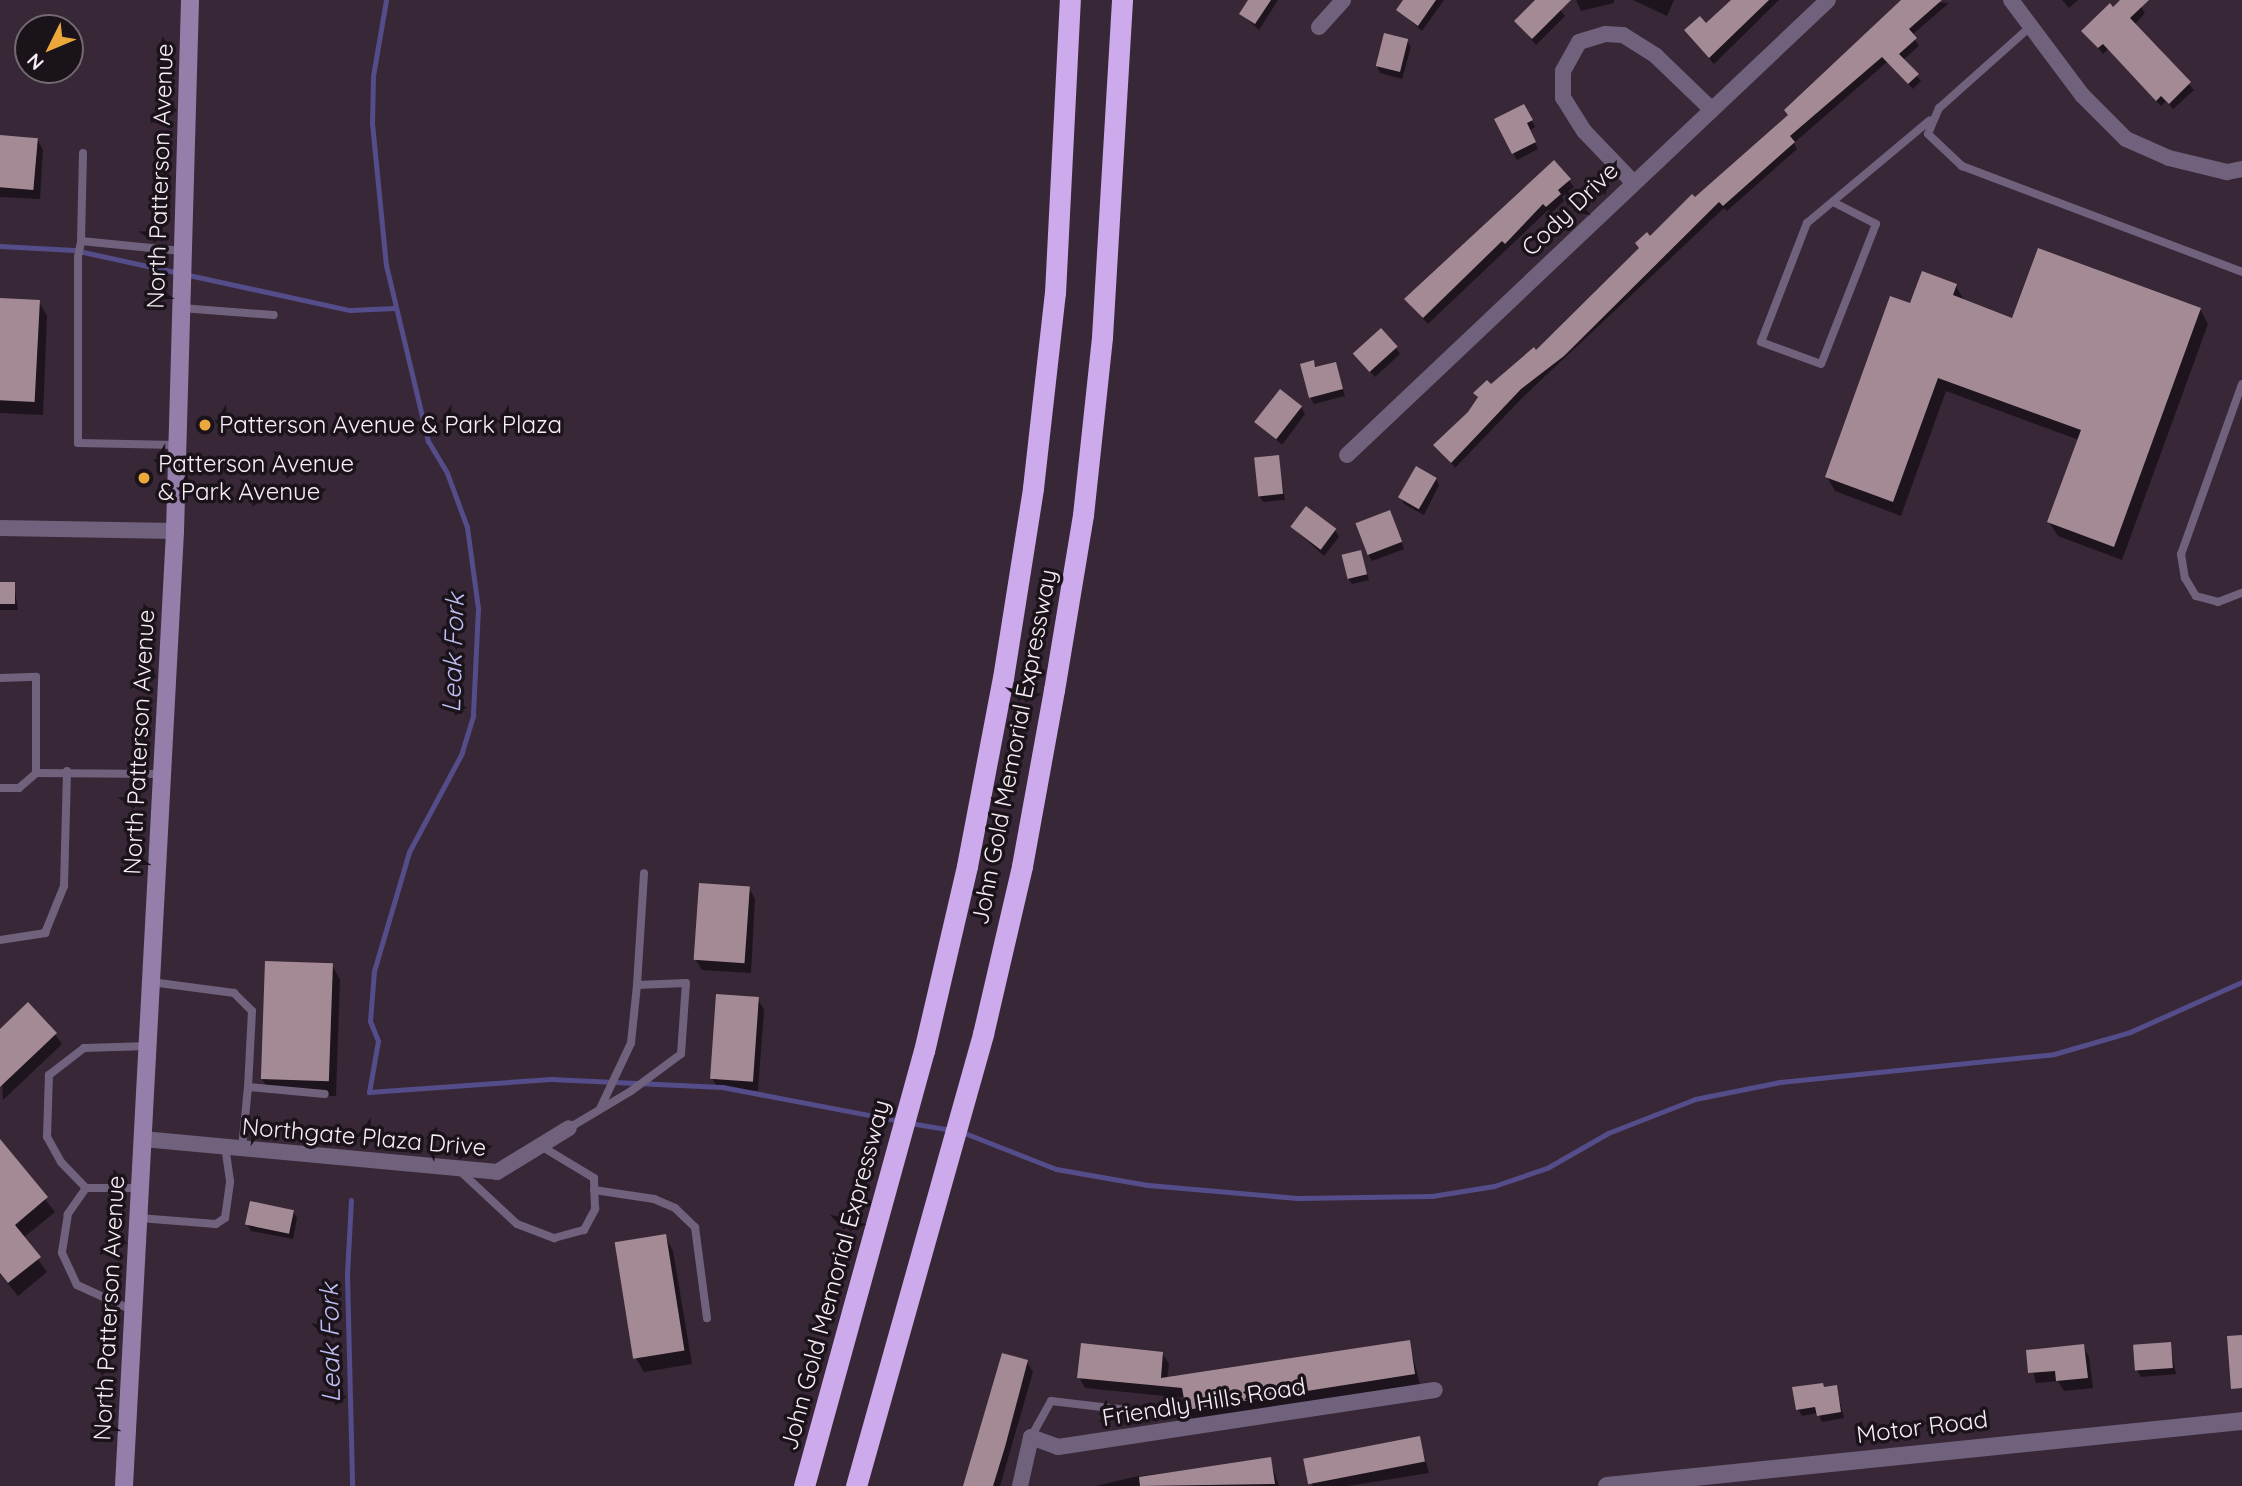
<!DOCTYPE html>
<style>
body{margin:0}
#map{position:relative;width:2242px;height:1486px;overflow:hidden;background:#382737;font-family:Quicksand,sans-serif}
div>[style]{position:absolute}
.shadow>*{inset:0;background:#0007}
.stream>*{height:5px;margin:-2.5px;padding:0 2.5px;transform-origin:2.5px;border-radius:2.5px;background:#544d8a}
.building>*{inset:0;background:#a48a95;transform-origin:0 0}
.service>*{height:8px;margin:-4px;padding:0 4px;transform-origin:4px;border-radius:4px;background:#70627d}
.minor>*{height:16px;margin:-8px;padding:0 8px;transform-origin:8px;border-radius:8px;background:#70627d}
.tertiary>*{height:18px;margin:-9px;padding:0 9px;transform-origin:9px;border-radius:9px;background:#70627d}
.secondary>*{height:18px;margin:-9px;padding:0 9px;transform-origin:9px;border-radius:9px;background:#957faa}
.motorway>*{height:21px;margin:-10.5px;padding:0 10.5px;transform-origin:10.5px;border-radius:10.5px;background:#ccaaeb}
.dots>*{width:19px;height:19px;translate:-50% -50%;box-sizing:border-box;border:4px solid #1b131a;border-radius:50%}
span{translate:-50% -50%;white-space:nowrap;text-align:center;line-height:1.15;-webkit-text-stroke:7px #1b131a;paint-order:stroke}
.street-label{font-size:24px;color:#f9edf7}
.poi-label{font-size:24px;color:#f9edf7}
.left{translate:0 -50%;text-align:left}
.water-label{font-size:26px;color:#c1bef5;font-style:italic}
.north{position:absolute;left:14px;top:14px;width:70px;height:70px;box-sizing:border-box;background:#1b131a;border:2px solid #746a72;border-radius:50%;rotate:227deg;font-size:19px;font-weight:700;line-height:28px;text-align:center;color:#f9edf7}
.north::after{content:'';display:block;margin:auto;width:24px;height:32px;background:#eda83c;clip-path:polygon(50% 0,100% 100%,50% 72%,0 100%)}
</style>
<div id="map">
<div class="shadow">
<i style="clip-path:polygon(1250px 0,1278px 0,1259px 30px,1241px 14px)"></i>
<i style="clip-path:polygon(1405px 0,1444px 0,1422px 31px,1398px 10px)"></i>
<i style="clip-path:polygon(1537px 0,1552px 0,1565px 16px,1536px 45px,1516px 21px)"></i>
<i style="clip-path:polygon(1576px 0,1614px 0,1614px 3px,1581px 11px)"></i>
<i style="clip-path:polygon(1633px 0,1674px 0,1667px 16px)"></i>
<i style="clip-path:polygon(1733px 0,1779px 0,1714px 64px,1686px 31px,1706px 25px)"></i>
<i style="clip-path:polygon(1907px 0,1949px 3px,1912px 35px,1919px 46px,1903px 60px,1921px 81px,1913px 89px,1887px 62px,1794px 143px,1797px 149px,1727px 211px,1724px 208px,1524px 396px,1455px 468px,1436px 445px,1469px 413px,1479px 399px,1475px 393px,1491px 387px,1536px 352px,1650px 238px,1789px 116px)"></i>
<i style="clip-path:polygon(2062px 0,2078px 0,2069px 8px)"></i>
<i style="clip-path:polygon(2121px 0,2135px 0,2141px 7px,2145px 13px,2134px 25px,2194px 90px,2173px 109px,2166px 101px,2161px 106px,2108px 49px,2103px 54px,2084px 31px)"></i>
<i style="clip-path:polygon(1407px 41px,1411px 47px,1402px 79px,1380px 73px,1377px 66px)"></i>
<i style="clip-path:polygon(1523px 106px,1535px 127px,1529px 131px,1538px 149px,1517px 160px,1496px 120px)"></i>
<i style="clip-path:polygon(0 137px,37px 139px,43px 150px,40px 199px,0 197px)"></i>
<i style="clip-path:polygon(1554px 162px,1574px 187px,1562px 197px,1564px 201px,1551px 213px,1548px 210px,1428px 324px,1406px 300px)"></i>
<i style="clip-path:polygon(1956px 286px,1964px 300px,2013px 320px,2200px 309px,2208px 324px,2122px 560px,2058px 536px,2049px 522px,2079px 440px,1946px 391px,1901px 516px,1835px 491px,1827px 477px,1911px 305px)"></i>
<i style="clip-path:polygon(0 300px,39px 302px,47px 316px,43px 415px,0 413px)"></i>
<i style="clip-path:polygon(1396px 348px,1400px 354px,1375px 377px,1355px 354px)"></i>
<i style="clip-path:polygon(1313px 362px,1317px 368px,1335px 364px,1345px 396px,1314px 404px,1310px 397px)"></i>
<i style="clip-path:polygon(1301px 407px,1305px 414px,1282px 445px,1258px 423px)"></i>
<i style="clip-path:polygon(1278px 457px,1285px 500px,1263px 502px,1259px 495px)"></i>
<i style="clip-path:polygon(1436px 479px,1439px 485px,1424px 515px,1404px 504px,1401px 497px)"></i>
<i style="clip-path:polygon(1393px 519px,1404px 549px,1372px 561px,1368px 554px)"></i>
<i style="clip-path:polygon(1292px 527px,1335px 530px,1339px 537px,1324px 556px)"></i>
<i style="clip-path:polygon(1361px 552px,1369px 580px,1352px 584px,1348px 578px)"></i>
<i style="clip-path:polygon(0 584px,14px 584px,18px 610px,0 610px)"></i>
<i style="clip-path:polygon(749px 888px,755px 899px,751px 973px,702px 970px,696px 960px)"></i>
<i style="clip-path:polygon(332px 965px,340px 980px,336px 1096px,271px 1093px,262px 1079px)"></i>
<i style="clip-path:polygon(758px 999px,764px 1010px,758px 1091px,718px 1089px,712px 1078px)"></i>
<i style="clip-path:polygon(0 1031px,55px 1034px,62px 1044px,3px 1100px)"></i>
<i style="clip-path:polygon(0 1141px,55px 1212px,23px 1238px,47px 1272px,18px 1296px,0 1274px)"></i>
<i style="clip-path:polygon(293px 1211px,297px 1218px,293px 1239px,251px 1231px,247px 1224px)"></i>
<i style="clip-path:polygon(665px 1236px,673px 1251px,692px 1364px,644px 1372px,636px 1358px,617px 1244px)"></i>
<i style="clip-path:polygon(1409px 1342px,1420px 1384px,1193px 1420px,1185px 1398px,1085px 1388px,1079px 1377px,1162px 1353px,1169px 1364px,1167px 1379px)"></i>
<i style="clip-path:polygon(2170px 1344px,2176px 1374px,2141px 1377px,2137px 1370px)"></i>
<i style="clip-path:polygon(2083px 1346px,2089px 1357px,2093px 1388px,2064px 1391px,2058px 1381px,2036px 1383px,2028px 1352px)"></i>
<i style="clip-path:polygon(1027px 1362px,1033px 1372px,1000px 1486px,964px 1486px)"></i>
<i style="clip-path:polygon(1836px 1387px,1844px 1418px,1822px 1422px,1818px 1413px,1802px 1416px,1798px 1409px)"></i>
<i style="clip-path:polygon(1419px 1438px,1429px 1473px,1348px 1486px,1313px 1486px,1310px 1481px)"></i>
<i style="clip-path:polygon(1270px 1459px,1279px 1486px,1096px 1486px,1134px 1477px)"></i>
</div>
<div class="stream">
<i style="left:386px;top:0;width:77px;rotate:99.7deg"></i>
<i style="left:373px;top:76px;width:47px;rotate:91.2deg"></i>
<i style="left:372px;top:123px;width:143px;rotate:84.4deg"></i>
<i style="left:386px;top:265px;width:181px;rotate:76.6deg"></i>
<i style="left:428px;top:441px;width:37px;rotate:59deg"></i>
<i style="left:447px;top:473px;width:58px;rotate:69.7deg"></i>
<i style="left:467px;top:527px;width:82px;rotate:82.3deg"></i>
<i style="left:478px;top:608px;width:108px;rotate:92.7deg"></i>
<i style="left:473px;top:716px;width:39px;rotate:107deg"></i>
<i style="left:462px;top:753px;width:112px;rotate:118.2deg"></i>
<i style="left:409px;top:852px;width:124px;rotate:106.4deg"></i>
<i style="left:374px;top:971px;width:50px;rotate:94.6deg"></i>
<i style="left:370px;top:1021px;width:22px;rotate:68deg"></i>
<i style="left:378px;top:1041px;width:52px;rotate:100deg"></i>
<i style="left:369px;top:1092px;width:182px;rotate:-4.1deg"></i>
<i style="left:551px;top:1079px;width:171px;rotate:2.7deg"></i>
<i style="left:722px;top:1087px;width:182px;rotate:10.8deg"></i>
<i style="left:0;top:246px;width:74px;rotate:3.1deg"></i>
<i style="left:74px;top:250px;width:282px;rotate:12.3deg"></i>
<i style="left:350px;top:310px;width:45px;rotate:-2.5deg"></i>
<i style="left:910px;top:1123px;width:43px;rotate:9.5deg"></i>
<i style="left:962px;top:1132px;width:101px;rotate:21.5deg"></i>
<i style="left:1056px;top:1169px;width:93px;rotate:9.9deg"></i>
<i style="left:1148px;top:1185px;width:150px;rotate:5deg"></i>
<i style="left:1297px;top:1198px;width:135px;rotate:-0.8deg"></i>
<i style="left:1432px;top:1196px;width:63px;rotate:-9.2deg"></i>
<i style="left:1494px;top:1186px;width:56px;rotate:-18.8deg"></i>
<i style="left:1547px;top:1168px;width:70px;rotate:-29.8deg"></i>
<i style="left:1608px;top:1133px;width:93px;rotate:-21.3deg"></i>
<i style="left:1695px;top:1099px;width:87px;rotate:-11.3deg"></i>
<i style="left:1780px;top:1082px;width:275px;rotate:-5.8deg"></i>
<i style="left:2054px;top:1054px;width:79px;rotate:-16.1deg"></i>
<i style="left:2130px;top:1032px;width:123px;rotate:-24.1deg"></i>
<i style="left:351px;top:1200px;width:75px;rotate:93.1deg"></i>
<i style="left:347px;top:1275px;width:211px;rotate:88.6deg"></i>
</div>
<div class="building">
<i style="clip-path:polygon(1248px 0,1271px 0,1255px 24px,1239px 14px)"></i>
<i style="clip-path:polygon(1403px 0,1436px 0,1418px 26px,1396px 10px)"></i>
<i style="clip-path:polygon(1535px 0,1571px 0,1532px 39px,1514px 21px)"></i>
<i style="clip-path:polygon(1731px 0,1769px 0,1709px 58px,1684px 30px,1700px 16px,1706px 23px)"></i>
<i style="clip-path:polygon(1901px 0,1942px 0,1909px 29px,1917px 38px,1899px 54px,1919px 74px,1908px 84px,1882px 57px,1790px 136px,1795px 142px,1723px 206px,1719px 202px,1564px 356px,1521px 389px,1451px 463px,1433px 445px,1468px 412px,1478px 397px,1473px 393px,1487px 380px,1491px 384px,1534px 347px,1536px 350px,1639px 248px,1635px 243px,1647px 232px,1650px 236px,1692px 194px,1695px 197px,1788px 115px,1784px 110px)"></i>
<i style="clip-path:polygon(2120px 0,2149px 0,2130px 18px,2191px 82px,2169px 104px,2161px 96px,2156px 101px,2103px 44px,2098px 48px,2081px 31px,2110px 3px,2113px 7px)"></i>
<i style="left:1384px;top:33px;width:25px;height:34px;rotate:14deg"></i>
<i style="clip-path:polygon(1524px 104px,1533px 120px,1527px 123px,1536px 142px,1512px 154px,1494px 119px)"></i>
<i style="left:0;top:135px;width:38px;height:52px;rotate:5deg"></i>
<i style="clip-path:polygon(1554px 160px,1571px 179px,1558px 190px,1561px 194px,1546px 207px,1543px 204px,1505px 244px,1502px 241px,1423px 318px,1404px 299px)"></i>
<i style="clip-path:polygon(2038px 248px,2201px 308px,2114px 547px,2047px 522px,2081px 430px,1938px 378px,1893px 502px,1825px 477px,1890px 296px,1910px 303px,1922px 271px,1957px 284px,1953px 295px,2012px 318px)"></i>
<i style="left:0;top:298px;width:40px;height:102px;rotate:3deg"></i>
<i style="left:1381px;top:328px;width:25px;height:38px;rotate:48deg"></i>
<i style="clip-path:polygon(1314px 360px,1315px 367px,1336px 362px,1343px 389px,1309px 398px,1300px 364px)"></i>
<i style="left:1280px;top:389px;width:28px;height:42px;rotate:38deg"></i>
<i style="left:1279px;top:455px;width:39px;height:25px;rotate:84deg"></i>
<i style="left:1416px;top:466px;width:24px;height:36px;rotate:30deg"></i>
<i style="left:1306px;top:506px;width:38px;height:26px;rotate:37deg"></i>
<i style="left:1390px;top:510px;width:34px;height:37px;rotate:69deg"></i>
<i style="left:1361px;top:550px;width:25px;height:20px;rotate:76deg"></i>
<i style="left:0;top:582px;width:15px;height:22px"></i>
<i style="left:699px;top:883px;width:51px;height:77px;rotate:4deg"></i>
<i style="left:265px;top:961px;width:68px;height:118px;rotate:2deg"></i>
<i style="left:716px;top:994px;width:43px;height:85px;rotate:4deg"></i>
<i style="clip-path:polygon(28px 1002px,57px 1033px,0 1087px,0 1029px)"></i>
<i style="clip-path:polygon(0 1139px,48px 1197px,15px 1225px,41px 1257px,8px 1283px,0 1273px)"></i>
<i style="left:250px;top:1201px;width:45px;height:24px;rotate:12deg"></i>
<i style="left:666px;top:1234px;width:118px;height:52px;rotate:81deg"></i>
<i style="clip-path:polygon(2242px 1335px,2242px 1388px,2231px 1389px,2227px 1336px)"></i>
<i style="clip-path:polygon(1410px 1340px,1415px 1374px,1186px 1410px,1182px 1388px,1077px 1378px,1081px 1343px,1163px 1352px,1161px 1378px)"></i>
<i style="left:2171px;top:1342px;width:26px;height:38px;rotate:86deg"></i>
<i style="clip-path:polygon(2084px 1344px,2088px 1378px,2056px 1381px,2055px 1371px,2028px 1373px,2026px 1350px)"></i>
<i style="clip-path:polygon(1002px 1353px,1028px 1360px,1005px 1447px,993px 1486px,963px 1486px)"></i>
<i style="clip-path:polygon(1823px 1383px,1824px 1387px,1837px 1385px,1841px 1412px,1817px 1416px,1815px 1407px,1796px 1410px,1792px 1387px)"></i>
<i style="left:1420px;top:1436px;width:26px;height:119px;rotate:79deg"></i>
<i style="clip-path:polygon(1271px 1457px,1275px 1484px,1140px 1486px,1139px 1477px)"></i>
</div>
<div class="service">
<i style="left:2030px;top:27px;width:122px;rotate:138.3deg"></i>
<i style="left:1939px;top:108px;width:28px;rotate:113deg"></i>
<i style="left:1928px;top:134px;width:47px;rotate:43.3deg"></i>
<i style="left:1962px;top:166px;width:299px;rotate:20.7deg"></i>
<i style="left:1833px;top:202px;width:48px;rotate:27.1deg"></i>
<i style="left:1876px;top:224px;width:150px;rotate:111.4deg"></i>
<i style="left:1821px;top:364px;width:64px;rotate:-159.9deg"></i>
<i style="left:1761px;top:342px;width:128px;rotate:-68.9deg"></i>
<i style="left:1807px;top:223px;width:160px;rotate:-39.9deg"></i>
<i style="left:81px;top:241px;width:88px;rotate:-88.7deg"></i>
<i style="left:181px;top:308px;width:93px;rotate:4.3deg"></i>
<i style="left:2242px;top:384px;width:181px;rotate:109.7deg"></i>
<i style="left:2181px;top:554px;width:24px;rotate:81deg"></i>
<i style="left:2185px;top:578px;width:21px;rotate:59deg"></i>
<i style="left:2196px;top:596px;width:23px;rotate:15deg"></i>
<i style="left:2218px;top:602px;width:26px;rotate:-21deg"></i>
<i style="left:177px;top:445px;width:99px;rotate:-178.8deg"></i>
<i style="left:78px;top:443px;width:186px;rotate:-90deg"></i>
<i style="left:78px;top:257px;width:16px;rotate:-79deg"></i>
<i style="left:81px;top:241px;width:101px;rotate:5.7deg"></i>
<i style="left:0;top:678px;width:36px;rotate:-2deg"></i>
<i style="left:36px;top:677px;width:96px;rotate:90deg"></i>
<i style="left:0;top:788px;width:19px"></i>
<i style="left:19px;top:788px;width:23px;rotate:-41deg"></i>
<i style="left:36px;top:773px;width:126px;rotate:0.5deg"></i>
<i style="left:0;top:940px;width:46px;rotate:-8.8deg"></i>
<i style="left:45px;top:933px;width:51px;rotate:-68deg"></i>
<i style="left:64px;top:886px;width:115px;rotate:-88.5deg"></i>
<i style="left:151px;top:982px;width:84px;rotate:7.5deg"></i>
<i style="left:234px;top:993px;width:25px;rotate:45deg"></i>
<i style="left:252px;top:1011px;width:76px;rotate:93deg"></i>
<i style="left:248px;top:1087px;width:77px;rotate:5.2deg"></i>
<i style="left:637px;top:985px;width:112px;rotate:-86.4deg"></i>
<i style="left:569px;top:1128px;width:72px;rotate:-30.8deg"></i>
<i style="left:631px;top:1091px;width:62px;rotate:-36.5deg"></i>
<i style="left:681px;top:1054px;width:71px;rotate:-86deg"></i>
<i style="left:686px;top:983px;width:49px;rotate:177.7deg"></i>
<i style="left:637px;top:985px;width:58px;rotate:95.9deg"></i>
<i style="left:631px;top:1043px;width:73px;rotate:115.2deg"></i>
<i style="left:242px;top:1149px;width:62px;rotate:-84.5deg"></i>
<i style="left:459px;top:1170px;width:79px;rotate:43deg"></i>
<i style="left:517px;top:1224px;width:40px;rotate:21deg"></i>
<i style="left:554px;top:1238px;width:31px;rotate:-15deg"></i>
<i style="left:584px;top:1230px;width:24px;rotate:-62deg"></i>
<i style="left:595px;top:1209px;width:31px;rotate:-92deg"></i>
<i style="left:594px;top:1178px;width:62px;rotate:-148.9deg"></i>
<i style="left:86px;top:1188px;width:32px;rotate:125deg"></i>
<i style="left:68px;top:1214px;width:39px;rotate:99deg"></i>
<i style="left:62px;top:1253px;width:35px;rotate:65deg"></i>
<i style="left:77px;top:1285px;width:63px;rotate:24.5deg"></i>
<i style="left:140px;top:1188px;width:54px;rotate:180deg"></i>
<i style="left:86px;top:1188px;width:36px;rotate:-134deg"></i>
<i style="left:61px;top:1162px;width:29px;rotate:-119deg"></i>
<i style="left:47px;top:1137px;width:62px;rotate:-88.2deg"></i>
<i style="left:49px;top:1075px;width:44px;rotate:-37.6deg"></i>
<i style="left:84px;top:1048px;width:64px;rotate:-1.8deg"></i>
<i style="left:594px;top:1190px;width:61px;rotate:8.5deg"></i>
<i style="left:654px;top:1199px;width:23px;rotate:23deg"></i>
<i style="left:675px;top:1208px;width:28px;rotate:44deg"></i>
<i style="left:695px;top:1227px;width:92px;rotate:82.5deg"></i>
<i style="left:139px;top:1218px;width:77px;rotate:4.5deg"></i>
<i style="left:216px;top:1224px;width:11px;rotate:-34deg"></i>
<i style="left:225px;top:1218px;width:37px;rotate:-82deg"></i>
<i style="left:230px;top:1181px;width:34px;rotate:-98deg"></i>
<i style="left:1031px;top:1437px;width:41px;rotate:-60.9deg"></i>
<i style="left:1051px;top:1401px;width:102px;rotate:6.8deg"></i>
</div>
<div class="minor">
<i style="left:2011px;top:0;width:119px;rotate:53.2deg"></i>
<i style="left:2082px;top:95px;width:62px;rotate:45deg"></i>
<i style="left:2126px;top:139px;width:47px;rotate:23.8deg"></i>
<i style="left:2169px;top:158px;width:60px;rotate:13.6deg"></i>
<i style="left:2227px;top:172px;width:15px;rotate:-11deg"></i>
<i style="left:1319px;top:27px;width:36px;rotate:-48deg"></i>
<i style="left:1632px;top:181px;width:69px;rotate:-133.8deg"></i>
<i style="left:1584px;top:131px;width:39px;rotate:-122deg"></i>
<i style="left:1563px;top:98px;width:27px;rotate:-90deg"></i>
<i style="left:1563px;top:71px;width:33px;rotate:-61deg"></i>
<i style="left:1579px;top:42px;width:27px;rotate:-17deg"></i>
<i style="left:1605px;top:34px;width:18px;rotate:3deg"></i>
<i style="left:1623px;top:35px;width:39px;rotate:32deg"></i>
<i style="left:1656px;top:56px;width:75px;rotate:43.9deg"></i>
<i style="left:1347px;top:455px;width:662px;rotate:-43.41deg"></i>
<i style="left:0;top:528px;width:175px;rotate:1deg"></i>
<i style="left:143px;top:1139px;width:356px;rotate:5.3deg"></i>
<i style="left:497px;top:1172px;width:84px;rotate:-31.4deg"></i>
<i style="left:1020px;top:1486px;width:50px;rotate:-77.3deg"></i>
<i style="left:1031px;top:1437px;width:29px;rotate:20deg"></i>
<i style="left:1058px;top:1447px;width:381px;rotate:-8.6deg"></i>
</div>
<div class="tertiary">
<i style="left:1607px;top:1486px;width:638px;rotate:-5.84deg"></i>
</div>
<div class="secondary">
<i style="left:124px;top:1486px;width:956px;rotate:-86.94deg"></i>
<i style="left:175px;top:531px;width:531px;rotate:-88.38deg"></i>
</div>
<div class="motorway">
<i style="left:804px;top:1486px;width:451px;rotate:-74.6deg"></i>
<i style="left:924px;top:1051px;width:190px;rotate:-76.9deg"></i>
<i style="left:967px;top:866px;width:191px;rotate:-79.2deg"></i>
<i style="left:1003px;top:678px;width:192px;rotate:-81deg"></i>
<i style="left:1033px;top:488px;width:196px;rotate:-83.6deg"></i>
<i style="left:1055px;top:293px;width:293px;rotate:-87.1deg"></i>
<i style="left:856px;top:1486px;width:470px;rotate:-74.3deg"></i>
<i style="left:983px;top:1034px;width:172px;rotate:-76.9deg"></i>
<i style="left:1022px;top:866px;width:179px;rotate:-79.7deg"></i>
<i style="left:1054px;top:690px;width:177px;rotate:-80.6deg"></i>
<i style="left:1083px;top:515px;width:179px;rotate:-83.9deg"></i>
<i style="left:1102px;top:337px;width:338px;rotate:-86.6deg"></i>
</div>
<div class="dots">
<i style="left:205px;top:425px;background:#eda83c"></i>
<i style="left:144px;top:478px;background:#eda83c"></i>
</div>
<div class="street-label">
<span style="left:160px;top:176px;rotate:-88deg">North Patterson Avenue</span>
<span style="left:1570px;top:209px;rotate:-44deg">Cody Drive</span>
<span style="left:139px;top:742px;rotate:-87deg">North Patterson Avenue</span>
<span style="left:1014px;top:747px;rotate:-79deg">John Gold Memorial Expressway</span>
<span style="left:364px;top:1137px;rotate:5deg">Northgate Plaza Drive</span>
<span style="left:835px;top:1275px;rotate:-75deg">John Gold Memorial Expressway</span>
<span style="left:109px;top:1308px;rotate:-87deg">North Patterson Avenue</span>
<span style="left:1204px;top:1402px;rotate:-9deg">Friendly Hills Road</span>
<span style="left:1922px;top:1427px;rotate:-7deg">Motor Road</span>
</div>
<div class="poi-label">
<span class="left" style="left:219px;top:425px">Patterson Avenue &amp; Park Plaza</span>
<span class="left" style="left:158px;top:478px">Patterson Avenue<br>&amp; Park Avenue</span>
</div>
<div class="water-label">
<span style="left:453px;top:653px;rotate:-88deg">Leak Fork</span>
<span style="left:330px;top:1343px;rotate:-91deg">Leak Fork</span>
</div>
<div class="north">N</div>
</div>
